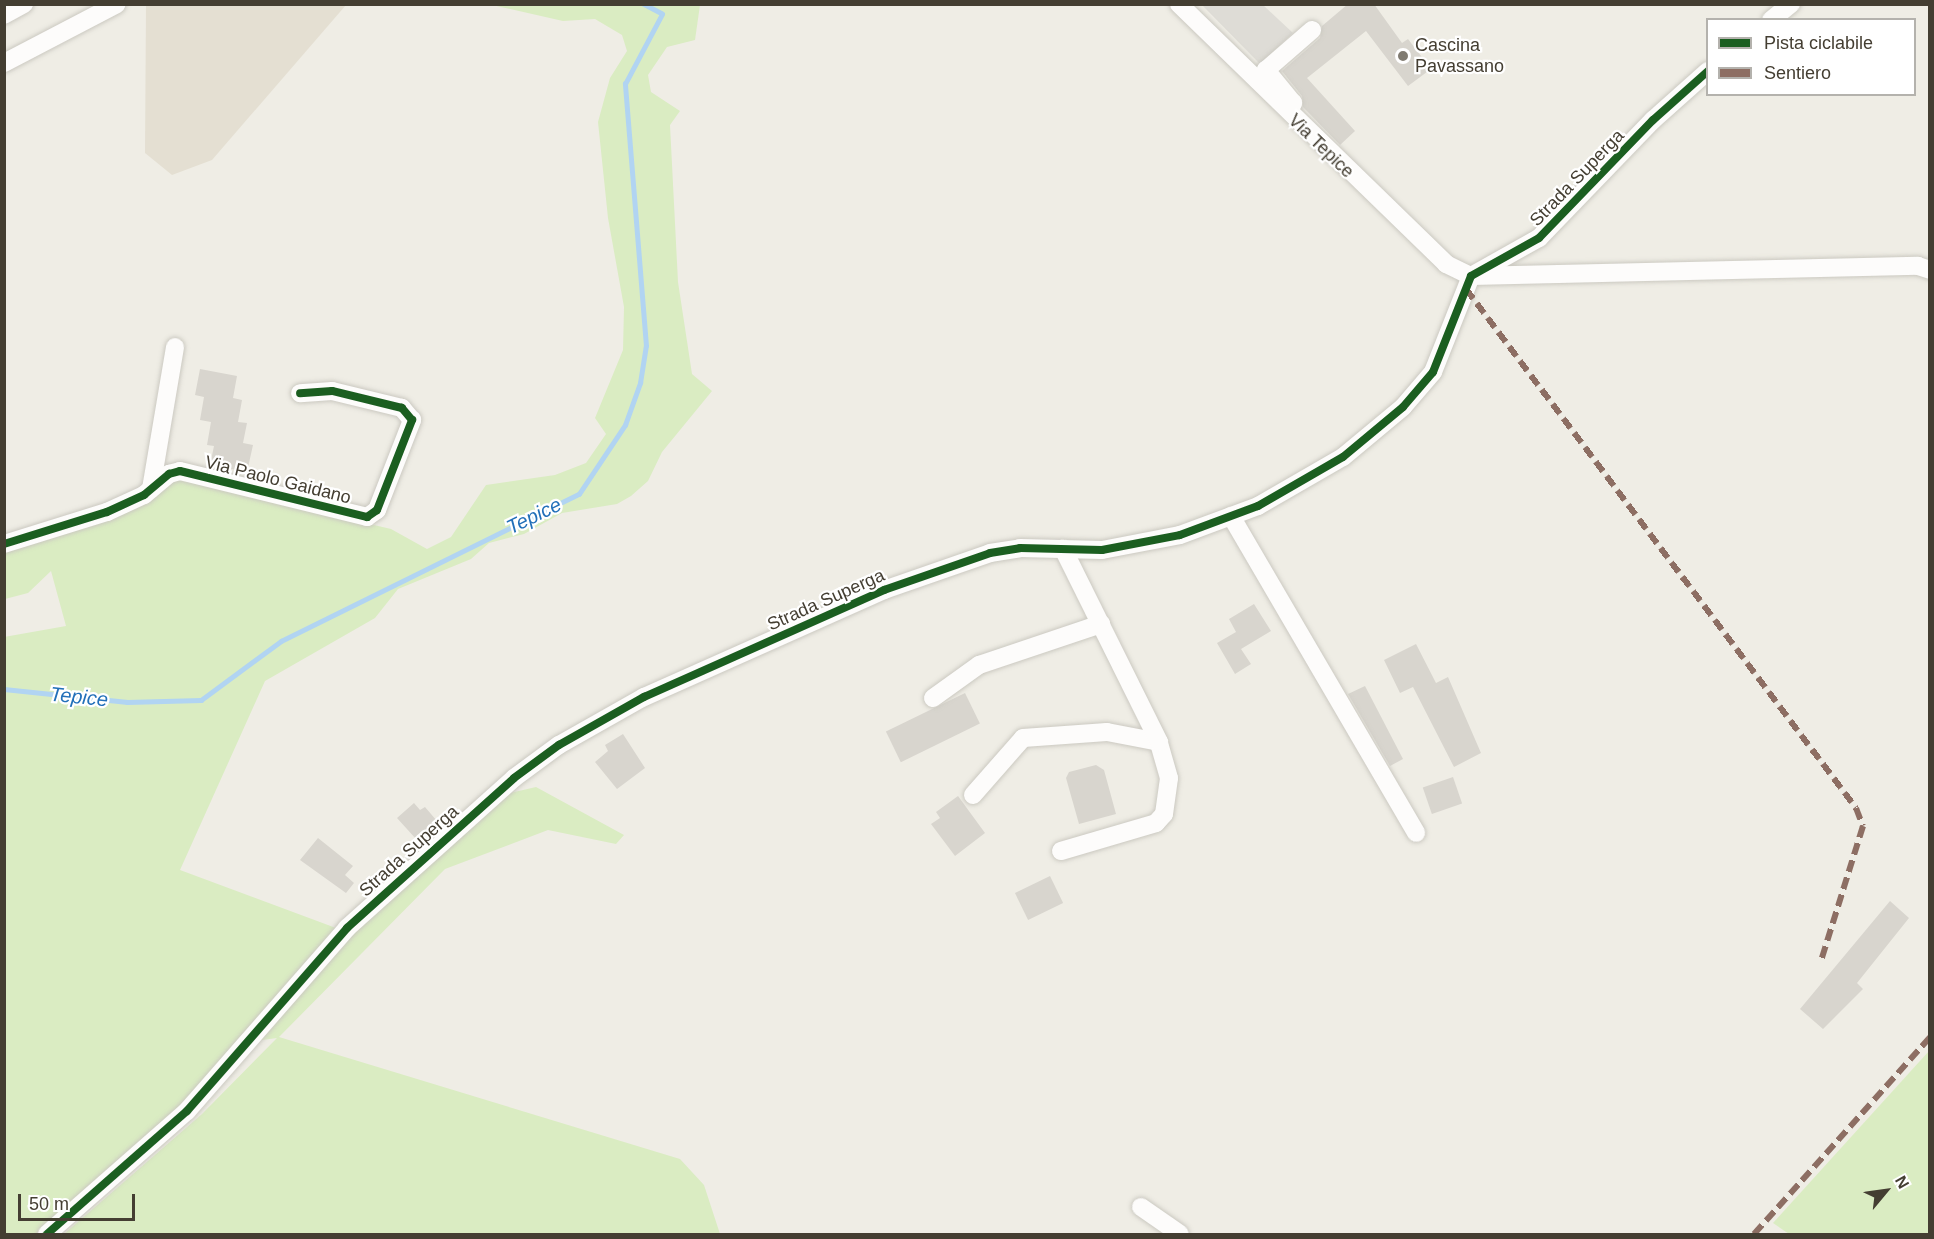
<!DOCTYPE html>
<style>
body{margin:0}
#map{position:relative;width:1934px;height:1239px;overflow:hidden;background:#efede5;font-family:Helvetica,sans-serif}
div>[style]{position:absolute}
.residential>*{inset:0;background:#e4dfd2}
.green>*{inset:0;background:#daecc2}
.parking>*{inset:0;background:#dedcd6}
.stream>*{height:4.5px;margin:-2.25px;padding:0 2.25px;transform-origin:2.25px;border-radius:2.25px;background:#b1d4f2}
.building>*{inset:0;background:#d8d5ce;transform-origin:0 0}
.roads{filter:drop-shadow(0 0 2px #cbc9c1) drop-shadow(0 0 2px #cbc9c1)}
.minor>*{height:18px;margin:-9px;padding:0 9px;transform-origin:9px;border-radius:9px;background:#fdfcfb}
.quiet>*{height:6px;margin-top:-3px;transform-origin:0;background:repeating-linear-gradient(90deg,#8d6e63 0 12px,transparent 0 18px)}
.cycleway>*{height:8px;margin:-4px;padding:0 4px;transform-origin:4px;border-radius:4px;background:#1b5e20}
.dots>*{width:16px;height:16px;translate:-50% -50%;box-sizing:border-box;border:3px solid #fff;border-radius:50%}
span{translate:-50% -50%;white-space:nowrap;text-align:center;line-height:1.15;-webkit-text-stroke:4.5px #fff;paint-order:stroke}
.poi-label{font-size:18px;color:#443e32}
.left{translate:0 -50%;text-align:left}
.street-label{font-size:18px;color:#443e32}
.water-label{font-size:20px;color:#2270b9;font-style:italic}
.frame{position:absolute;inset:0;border:6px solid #443e32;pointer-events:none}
.legend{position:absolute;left:1706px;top:18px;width:210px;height:78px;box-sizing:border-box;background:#fff;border:2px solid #b4b2ad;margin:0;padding:8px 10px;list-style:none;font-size:18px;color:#443e32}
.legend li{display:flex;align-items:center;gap:12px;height:30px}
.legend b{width:30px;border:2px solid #b4b2ad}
.north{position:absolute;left:1856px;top:1161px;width:60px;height:60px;-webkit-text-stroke:4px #fff;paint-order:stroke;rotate:61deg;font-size:16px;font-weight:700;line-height:24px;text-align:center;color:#443e32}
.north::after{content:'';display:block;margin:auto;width:21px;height:27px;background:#443e32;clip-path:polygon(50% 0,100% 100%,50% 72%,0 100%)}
.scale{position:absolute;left:18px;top:1194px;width:117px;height:27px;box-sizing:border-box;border:3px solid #443e32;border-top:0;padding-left:8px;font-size:18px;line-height:21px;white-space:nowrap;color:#443e32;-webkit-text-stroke:4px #fff;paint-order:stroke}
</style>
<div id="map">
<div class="residential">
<i style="clip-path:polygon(146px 5px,147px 4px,346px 5px,212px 160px,172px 175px,145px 153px)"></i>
</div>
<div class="green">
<i style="clip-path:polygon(492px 5px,700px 5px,695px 40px,667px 47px,648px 75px,651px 92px,680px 111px,670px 125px,678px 282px,692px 374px,712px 391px,662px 452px,648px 481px,631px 496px,617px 504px,562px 513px,524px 534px,489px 543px,471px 559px,398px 589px,375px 618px,265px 681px,180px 870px,336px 928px,184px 1103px,36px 1234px,5px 1234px,4px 637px,66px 626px,51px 571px,28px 593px,5px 599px,5px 534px,107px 512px,178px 479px,391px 529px,427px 549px,451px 537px,486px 485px,555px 475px,586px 463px,606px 434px,595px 418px,623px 350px,624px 307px,608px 218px,598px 122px,610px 78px,627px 51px,622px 35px,595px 19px,563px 21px)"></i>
<i style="clip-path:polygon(536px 787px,624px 835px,616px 844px,548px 830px,445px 869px,279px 1037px,680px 1159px,704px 1185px,720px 1234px,64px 1234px,202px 1114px,277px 1038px,255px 1041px,355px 929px,502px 795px)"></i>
<i style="clip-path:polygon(1929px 1051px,1929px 1234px,1789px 1234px,1773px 1223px)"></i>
</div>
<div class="parking">
<i style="clip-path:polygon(1202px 5px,1263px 5px,1293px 33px,1260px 64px)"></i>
</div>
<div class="stream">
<i style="left:4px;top:689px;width:124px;rotate:6deg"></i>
<i style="left:127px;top:702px;width:74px;rotate:-1.5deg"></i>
<i style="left:201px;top:700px;width:99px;rotate:-36.4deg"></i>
<i style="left:281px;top:641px;width:332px;rotate:-26.3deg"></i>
<i style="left:579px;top:494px;width:83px;rotate:-56.3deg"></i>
<i style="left:625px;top:425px;width:45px;rotate:-70.3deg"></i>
<i style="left:640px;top:383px;width:37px;rotate:-81deg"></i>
<i style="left:646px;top:346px;width:263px;rotate:-94.6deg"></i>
<i style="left:625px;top:84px;width:79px;rotate:-62.1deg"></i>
<i style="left:662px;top:14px;width:21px;rotate:-152deg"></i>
</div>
<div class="building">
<i style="clip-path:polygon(1348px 4px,1374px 4px,1402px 43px,1408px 39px,1431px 69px,1408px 86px,1366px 31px,1307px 78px,1355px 131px,1340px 145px,1303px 107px,1302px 96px,1282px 71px,1320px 38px,1322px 26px)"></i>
<i style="clip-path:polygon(200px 369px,237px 376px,233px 398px,242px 400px,238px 422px,247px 423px,243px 443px,253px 445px,247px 472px,210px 465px,214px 446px,207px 445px,211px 422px,200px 420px,204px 397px,195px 395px)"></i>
<i style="clip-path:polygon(1254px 604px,1271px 631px,1241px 649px,1251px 664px,1235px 674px,1217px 643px,1236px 632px,1229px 619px)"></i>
<i style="clip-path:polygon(1416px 644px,1436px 683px,1448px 677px,1481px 753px,1454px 767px,1413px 687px,1400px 693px,1384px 660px)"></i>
<i style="clip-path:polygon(1365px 686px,1403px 759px,1390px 766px,1348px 694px)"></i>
<i style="left:965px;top:693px;width:34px;height:88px;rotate:64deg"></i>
<i style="clip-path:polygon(623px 734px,645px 768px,617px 789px,595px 762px,608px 751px,605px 745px)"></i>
<i style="clip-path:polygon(1096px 765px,1104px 770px,1116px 814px,1079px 824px,1066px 778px,1069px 772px)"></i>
<i style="left:1453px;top:777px;width:28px;height:32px;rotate:71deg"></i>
<i style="clip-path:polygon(958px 796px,985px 833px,955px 856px,931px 824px,940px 818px,936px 812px)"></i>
<i style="clip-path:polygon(414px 803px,420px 810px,425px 807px,437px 821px,416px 839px,397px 818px)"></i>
<i style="clip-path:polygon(318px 838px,353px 866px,345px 875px,354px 883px,346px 893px,300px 860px)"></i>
<i style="left:1050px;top:876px;width:30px;height:39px;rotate:64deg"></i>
<i style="clip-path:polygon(1890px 901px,1909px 918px,1857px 983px,1863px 989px,1823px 1029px,1800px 1009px)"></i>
</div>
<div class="roads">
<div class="minor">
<i style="left:1179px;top:4px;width:373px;rotate:44.2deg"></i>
<i style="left:1446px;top:264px;width:28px;rotate:26deg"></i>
<i style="left:1471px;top:276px;width:447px;rotate:-1.3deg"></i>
<i style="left:1918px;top:266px;width:13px;rotate:18deg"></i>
<i style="left:4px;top:15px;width:23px;rotate:-29deg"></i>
<i style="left:1771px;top:20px;width:26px;rotate:-39deg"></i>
<i style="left:4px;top:63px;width:127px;rotate:-27.6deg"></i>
<i style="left:1290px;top:110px;width:8px;rotate:-67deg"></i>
<i style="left:1293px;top:103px;width:43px;rotate:-129.3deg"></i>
<i style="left:1266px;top:70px;width:61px;rotate:-41deg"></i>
<i style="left:151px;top:489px;width:144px;rotate:-80.4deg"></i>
<i style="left:1231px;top:516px;width:367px;rotate:59.7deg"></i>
<i style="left:4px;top:544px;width:108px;rotate:-17.3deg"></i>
<i style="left:107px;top:512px;width:41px;rotate:-24.7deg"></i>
<i style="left:144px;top:495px;width:33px;rotate:-40deg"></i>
<i style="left:169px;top:474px;width:11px;rotate:-15deg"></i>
<i style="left:180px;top:471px;width:193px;rotate:13.8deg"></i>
<i style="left:367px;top:517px;width:12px;rotate:-35deg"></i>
<i style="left:377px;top:510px;width:97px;rotate:-68.7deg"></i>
<i style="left:412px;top:420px;width:16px;rotate:-130deg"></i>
<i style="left:402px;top:408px;width:72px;rotate:-166.3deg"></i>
<i style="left:332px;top:391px;width:32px;rotate:176deg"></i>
<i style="left:933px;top:698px;width:57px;rotate:-35.7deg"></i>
<i style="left:979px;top:665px;width:129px;rotate:-18.6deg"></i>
<i style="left:973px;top:795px;width:76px;rotate:-48.7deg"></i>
<i style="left:1023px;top:738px;width:84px;rotate:-4.1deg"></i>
<i style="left:1107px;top:732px;width:53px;rotate:10.9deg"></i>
<i style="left:1061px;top:851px;width:99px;rotate:-16.4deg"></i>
<i style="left:1156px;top:823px;width:12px;rotate:-48deg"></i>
<i style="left:1164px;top:814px;width:36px;rotate:-82deg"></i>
<i style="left:1169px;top:778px;width:37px;rotate:-106deg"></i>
<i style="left:1159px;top:742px;width:216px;rotate:-116.4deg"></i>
<i style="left:1141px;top:1207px;width:47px;rotate:34.7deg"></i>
<i style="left:47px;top:1234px;width:186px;rotate:-41.3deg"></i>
<i style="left:187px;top:1111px;width:243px;rotate:-48.8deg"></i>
<i style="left:347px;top:928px;width:224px;rotate:-41.9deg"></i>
<i style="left:514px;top:778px;width:56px;rotate:-36.3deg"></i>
<i style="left:559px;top:745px;width:98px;rotate:-29.5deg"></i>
<i style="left:644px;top:697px;width:263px;rotate:-24deg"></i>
<i style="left:884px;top:590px;width:112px;rotate:-19.2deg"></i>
<i style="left:990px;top:553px;width:30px;rotate:-9deg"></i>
<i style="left:1020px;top:548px;width:82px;rotate:1.4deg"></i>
<i style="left:1102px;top:550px;width:79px;rotate:-10.9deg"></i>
<i style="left:1180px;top:535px;width:83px;rotate:-20.4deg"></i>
<i style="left:1258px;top:506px;width:98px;rotate:-30deg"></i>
<i style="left:1343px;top:457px;width:78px;rotate:-39.8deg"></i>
<i style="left:1403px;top:407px;width:46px;rotate:-49.4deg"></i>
<i style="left:1433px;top:372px;width:103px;rotate:-68.4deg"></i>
<i style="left:1471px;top:276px;width:78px;rotate:-29.2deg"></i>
<i style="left:1539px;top:238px;width:164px;rotate:-46deg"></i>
<i style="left:1653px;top:120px;width:74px;rotate:-41.7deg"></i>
</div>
</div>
<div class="quiet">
<i style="left:1466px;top:289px;width:649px;rotate:53.08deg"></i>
<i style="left:1856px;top:808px;width:19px;rotate:69deg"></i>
<i style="left:1863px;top:826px;width:141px;rotate:107.3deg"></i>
<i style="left:1754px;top:1234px;width:264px;rotate:-48.2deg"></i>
</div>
<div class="cycleway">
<i style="left:4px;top:544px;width:108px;rotate:-17.3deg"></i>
<i style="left:107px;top:512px;width:41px;rotate:-24.7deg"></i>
<i style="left:144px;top:495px;width:33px;rotate:-40deg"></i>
<i style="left:169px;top:474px;width:11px;rotate:-15deg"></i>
<i style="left:180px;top:471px;width:193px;rotate:13.8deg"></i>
<i style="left:367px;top:517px;width:12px;rotate:-35deg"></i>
<i style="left:377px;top:510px;width:97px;rotate:-68.7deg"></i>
<i style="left:412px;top:420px;width:16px;rotate:-130deg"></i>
<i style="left:402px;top:408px;width:72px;rotate:-166.3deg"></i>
<i style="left:332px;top:391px;width:32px;rotate:176deg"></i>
<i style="left:47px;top:1234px;width:186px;rotate:-41.3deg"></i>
<i style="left:187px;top:1111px;width:243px;rotate:-48.8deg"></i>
<i style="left:347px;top:928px;width:224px;rotate:-41.9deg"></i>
<i style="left:514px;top:778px;width:56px;rotate:-36.3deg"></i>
<i style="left:559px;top:745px;width:98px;rotate:-29.5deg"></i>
<i style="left:644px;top:697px;width:263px;rotate:-24deg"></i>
<i style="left:884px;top:590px;width:112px;rotate:-19.2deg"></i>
<i style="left:990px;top:553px;width:30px;rotate:-9deg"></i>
<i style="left:1020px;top:548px;width:82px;rotate:1.4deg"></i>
<i style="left:1102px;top:550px;width:79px;rotate:-10.9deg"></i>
<i style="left:1180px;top:535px;width:83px;rotate:-20.4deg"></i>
<i style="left:1258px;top:506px;width:98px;rotate:-30deg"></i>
<i style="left:1343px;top:457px;width:78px;rotate:-39.8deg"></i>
<i style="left:1403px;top:407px;width:46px;rotate:-49.4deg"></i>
<i style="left:1433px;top:372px;width:103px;rotate:-68.4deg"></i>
<i style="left:1471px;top:276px;width:78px;rotate:-29.2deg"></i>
<i style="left:1539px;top:238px;width:164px;rotate:-46deg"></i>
<i style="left:1653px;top:120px;width:74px;rotate:-41.7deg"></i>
</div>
<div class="dots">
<i style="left:1403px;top:56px;background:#807b71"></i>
</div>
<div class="poi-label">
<span class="left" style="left:1415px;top:56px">Cascina<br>Pavassano</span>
</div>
<div class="street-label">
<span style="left:1321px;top:146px;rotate:44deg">Via Tepice</span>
<span style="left:1577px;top:178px;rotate:-46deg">Strada Superga</span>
<span style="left:278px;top:480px;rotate:14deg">Via Paolo Gaidano</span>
<span style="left:826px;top:600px;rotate:-24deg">Strada Superga</span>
<span style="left:409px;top:851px;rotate:-42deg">Strada Superga</span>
</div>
<div class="water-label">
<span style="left:534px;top:516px;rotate:-26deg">Tepice</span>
<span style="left:79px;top:697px;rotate:6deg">Tepice</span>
</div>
<div class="frame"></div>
<ul class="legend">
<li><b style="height:8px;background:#1b5e20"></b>Pista ciclabile</li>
<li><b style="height:8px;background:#8d6e63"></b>Sentiero</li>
</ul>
<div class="north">N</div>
<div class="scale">50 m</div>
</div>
